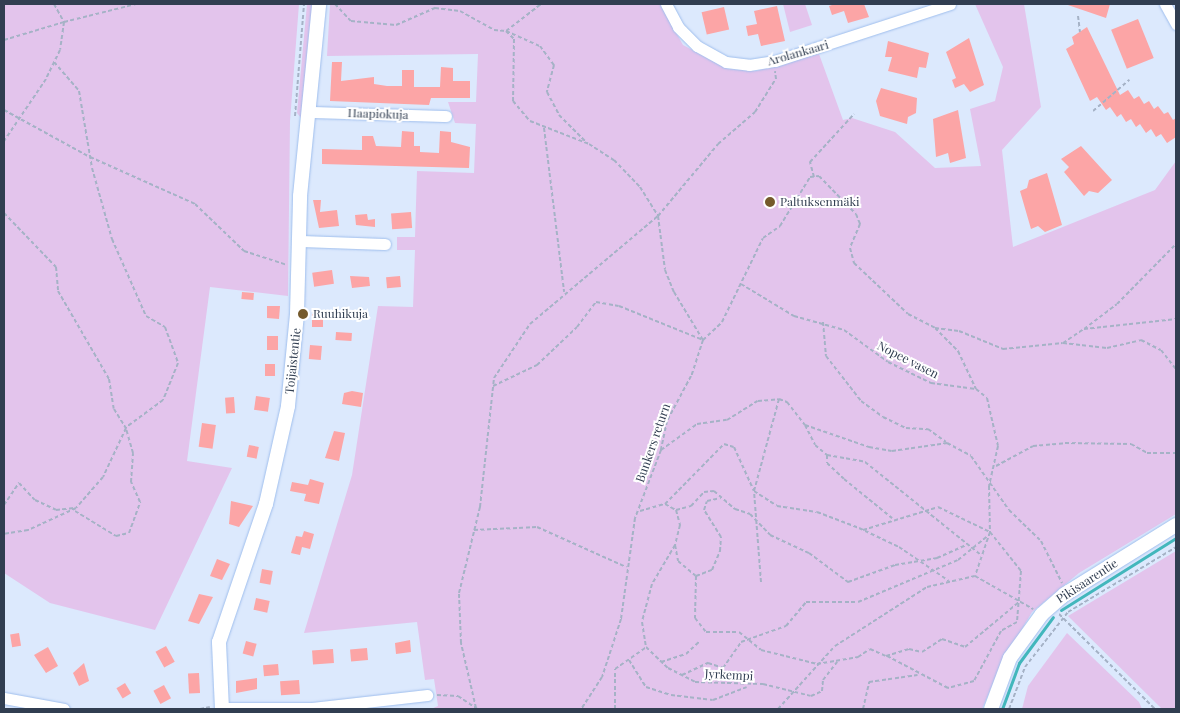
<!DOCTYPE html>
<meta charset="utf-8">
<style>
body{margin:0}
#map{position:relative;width:1180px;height:713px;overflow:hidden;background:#dce9fd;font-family:"Playfair Display",serif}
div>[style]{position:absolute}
.green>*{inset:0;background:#e3c4ec}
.stream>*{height:3px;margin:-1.5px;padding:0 1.5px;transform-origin:1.5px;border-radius:1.5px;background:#42b7bc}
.building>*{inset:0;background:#fca5a6;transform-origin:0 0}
.path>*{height:2px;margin-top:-1px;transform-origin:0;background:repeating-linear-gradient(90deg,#a5b2c6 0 4px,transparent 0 6.5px)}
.roads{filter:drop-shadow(0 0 1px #9fbeed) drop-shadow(0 0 1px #9fbeed)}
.minor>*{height:11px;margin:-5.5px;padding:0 5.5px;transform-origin:5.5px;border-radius:5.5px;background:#fff}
.tertiary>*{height:14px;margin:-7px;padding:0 7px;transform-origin:7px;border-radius:7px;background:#fff}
.dots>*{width:14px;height:14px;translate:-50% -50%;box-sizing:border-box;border:2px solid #fff;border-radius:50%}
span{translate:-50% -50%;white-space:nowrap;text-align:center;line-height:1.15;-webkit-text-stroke:4px #fff;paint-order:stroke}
.street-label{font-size:12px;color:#313e51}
.poi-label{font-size:12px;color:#313e51}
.left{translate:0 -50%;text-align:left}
.frame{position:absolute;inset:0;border:5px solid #313e51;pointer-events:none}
</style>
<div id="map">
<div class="green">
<i style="clip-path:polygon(4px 4px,299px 4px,290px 121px,288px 296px,210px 287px,187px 461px,232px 468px,155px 630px,50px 603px,4px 573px)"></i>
<i style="clip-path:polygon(307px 4px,314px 4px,301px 118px,297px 113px)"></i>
<i style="clip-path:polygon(330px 4px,660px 4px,683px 45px,728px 69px,756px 71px,819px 54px,843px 120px,852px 118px,895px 132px,935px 168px,981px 166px,970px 109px,995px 101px,1003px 67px,975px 4px,1024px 4px,1041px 107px,1002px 150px,1013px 247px,1155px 190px,1176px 161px,1176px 514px,1079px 573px,1032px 612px,1002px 663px,982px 709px,431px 709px,438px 706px,434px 679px,425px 680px,417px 622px,304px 633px,352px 475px,378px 306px,413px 307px,415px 250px,397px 250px,397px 237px,415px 237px,417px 171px,474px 173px,476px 124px,455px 123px,448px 102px,476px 102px,478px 54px,327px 56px)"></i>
<i style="clip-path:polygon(783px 4px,805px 4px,812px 25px,790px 32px)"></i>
<i style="clip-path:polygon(1176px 551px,1176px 709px,1162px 709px,1068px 616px)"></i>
<i style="clip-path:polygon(1067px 633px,1139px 702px,1142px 709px,1022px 709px,1028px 686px)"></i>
</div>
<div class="stream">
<i style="left:1061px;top:610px;width:136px;rotate:-32.1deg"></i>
<i style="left:1002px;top:709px;width:49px;rotate:-69.7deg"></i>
<i style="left:1019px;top:663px;width:57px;rotate:-53.5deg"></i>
</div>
<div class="building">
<i style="clip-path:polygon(835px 4px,864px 4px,869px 17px,848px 23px,844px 11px,832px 15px,829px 6px)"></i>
<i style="clip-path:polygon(1065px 4px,1110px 4px,1106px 18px)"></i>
<i style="clip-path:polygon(777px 6px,785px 41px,761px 46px,758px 34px,748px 36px,746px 26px,757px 24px,754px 11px)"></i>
<i style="left:724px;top:7px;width:23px;height:23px;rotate:77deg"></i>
<i style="left:1138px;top:19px;width:42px;height:29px;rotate:68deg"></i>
<i style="clip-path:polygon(1087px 27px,1120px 95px,1128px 90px,1134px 99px,1139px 96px,1144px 104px,1149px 101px,1154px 109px,1158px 106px,1164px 114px,1168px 112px,1173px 120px,1176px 118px,1176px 137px,1167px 143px,1161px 134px,1156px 137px,1151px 129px,1146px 133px,1140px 124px,1136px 127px,1131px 119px,1126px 122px,1121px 114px,1117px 117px,1110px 107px,1106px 110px,1097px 97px,1090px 101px,1066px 49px,1074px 44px,1072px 37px)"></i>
<i style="clip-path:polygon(969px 38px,984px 85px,970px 92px,964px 84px,955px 88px,952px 80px,956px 78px,946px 52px)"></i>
<i style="clip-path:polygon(888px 41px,929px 53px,926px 68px,919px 67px,917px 78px,888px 71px,892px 57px,885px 57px)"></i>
<i style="clip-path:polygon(332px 62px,342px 62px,341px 81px,374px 77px,374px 84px,387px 86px,402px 86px,402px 70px,414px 70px,414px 87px,440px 87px,441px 67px,453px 68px,453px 81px,470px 81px,470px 98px,431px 98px,429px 105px,330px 101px)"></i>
<i style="clip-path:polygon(881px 88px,917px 98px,916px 113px,908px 117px,907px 124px,880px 116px,876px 101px)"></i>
<i style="clip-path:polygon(958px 110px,966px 158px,950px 163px,948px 153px,936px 157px,933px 119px)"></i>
<i style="clip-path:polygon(402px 131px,414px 132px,414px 146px,420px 146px,420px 152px,439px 153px,440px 131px,451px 132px,451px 142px,470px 147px,469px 168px,322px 164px,322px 149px,362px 150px,362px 136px,373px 136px,376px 146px,401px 147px)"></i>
<i style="clip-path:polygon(1081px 146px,1112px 180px,1098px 193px,1089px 191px,1084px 196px,1064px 172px,1069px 167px,1061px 159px)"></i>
<i style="clip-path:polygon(1047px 173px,1062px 225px,1045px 232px,1038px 226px,1031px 229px,1020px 191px,1027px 188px,1029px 180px)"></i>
<i style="clip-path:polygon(313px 200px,321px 200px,320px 212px,337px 210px,339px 226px,319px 228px)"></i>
<i style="left:411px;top:212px;width:16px;height:20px;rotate:86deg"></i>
<i style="clip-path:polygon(367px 214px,368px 220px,375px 219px,375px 227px,356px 225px,355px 215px)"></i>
<i style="left:332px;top:270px;width:14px;height:20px;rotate:82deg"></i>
<i style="clip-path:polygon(350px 276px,369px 277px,370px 286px,352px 288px)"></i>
<i style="left:400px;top:276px;width:11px;height:14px;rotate:85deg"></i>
<i style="left:242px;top:292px;width:12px;height:7px;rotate:5deg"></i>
<i style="clip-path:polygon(267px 306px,280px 306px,279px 319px,267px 318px)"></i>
<i style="left:312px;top:314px;width:11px;height:13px"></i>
<i style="left:336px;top:332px;width:16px;height:8px;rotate:4deg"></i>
<i style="left:267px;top:336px;width:11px;height:14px"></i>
<i style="left:310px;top:345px;width:12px;height:14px;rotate:5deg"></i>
<i style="left:265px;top:364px;width:10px;height:12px"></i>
<i style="clip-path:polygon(352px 391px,363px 393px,361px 407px,342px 404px,344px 393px)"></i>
<i style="left:256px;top:396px;width:14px;height:14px;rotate:8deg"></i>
<i style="left:234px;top:397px;width:16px;height:9px;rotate:86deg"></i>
<i style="left:202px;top:423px;width:14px;height:24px;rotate:8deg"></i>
<i style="clip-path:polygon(334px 431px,345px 433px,339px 461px,325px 458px)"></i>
<i style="left:249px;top:445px;width:10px;height:12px;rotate:11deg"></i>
<i style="clip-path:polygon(310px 479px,324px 483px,319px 504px,304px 501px,306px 494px,290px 491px,292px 482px,308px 485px)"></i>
<i style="clip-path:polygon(231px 501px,253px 506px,239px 527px,229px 524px)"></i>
<i style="clip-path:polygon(304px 531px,314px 534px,310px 549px,302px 547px,300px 555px,291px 553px,296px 536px,302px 537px)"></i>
<i style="clip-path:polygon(217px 559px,230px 564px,222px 580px,210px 576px)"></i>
<i style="left:262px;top:569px;width:11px;height:14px;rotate:10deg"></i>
<i style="clip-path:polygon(199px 594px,213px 597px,199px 624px,188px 621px)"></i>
<i style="left:256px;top:598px;width:14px;height:12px;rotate:12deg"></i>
<i style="left:19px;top:633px;width:13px;height:9px;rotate:81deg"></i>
<i style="clip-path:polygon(410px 640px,411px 652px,396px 654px,395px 643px)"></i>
<i style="left:246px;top:641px;width:11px;height:13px;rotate:15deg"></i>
<i style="left:166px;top:646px;width:18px;height:12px;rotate:61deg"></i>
<i style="clip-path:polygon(48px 647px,58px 666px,46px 673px,34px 655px)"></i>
<i style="left:367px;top:648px;width:12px;height:17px;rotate:85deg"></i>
<i style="left:333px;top:649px;width:14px;height:21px;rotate:86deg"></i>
<i style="clip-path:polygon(84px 663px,89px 681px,79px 686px,73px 673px)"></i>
<i style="left:278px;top:664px;width:11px;height:15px;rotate:85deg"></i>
<i style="left:199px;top:673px;width:20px;height:11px;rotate:87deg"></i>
<i style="clip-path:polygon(257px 678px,257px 689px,236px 693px,236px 681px)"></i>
<i style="left:299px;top:680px;width:14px;height:19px;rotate:86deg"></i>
<i style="left:125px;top:683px;width:12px;height:10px;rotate:59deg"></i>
<i style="left:164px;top:685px;width:15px;height:12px;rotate:62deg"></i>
</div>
<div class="path">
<i style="left:54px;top:4px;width:21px;rotate:61deg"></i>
<i style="left:64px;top:22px;width:74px;rotate:-14deg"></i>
<i style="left:335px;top:4px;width:23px;rotate:47deg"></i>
<i style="left:351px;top:21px;width:45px;rotate:5.1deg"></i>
<i style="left:396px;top:25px;width:43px;rotate:-23.6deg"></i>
<i style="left:435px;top:8px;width:25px;rotate:7deg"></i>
<i style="left:460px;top:11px;width:39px;rotate:29deg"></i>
<i style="left:494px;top:30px;width:12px;rotate:5deg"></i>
<i style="left:506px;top:31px;width:11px;rotate:45deg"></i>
<i style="left:514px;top:39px;width:62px;rotate:90.9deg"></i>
<i style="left:513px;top:101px;width:26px;rotate:50deg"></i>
<i style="left:530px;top:121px;width:63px;rotate:21.3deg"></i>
<i style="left:589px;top:144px;width:30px;rotate:33deg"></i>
<i style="left:614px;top:160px;width:37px;rotate:46deg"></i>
<i style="left:640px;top:187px;width:34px;rotate:58deg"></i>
<i style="left:658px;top:216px;width:54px;rotate:82.6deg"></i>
<i style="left:665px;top:270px;width:24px;rotate:68deg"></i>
<i style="left:674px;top:292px;width:56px;rotate:58.9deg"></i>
<i style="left:703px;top:340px;width:38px;rotate:108deg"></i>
<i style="left:691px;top:376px;width:51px;rotate:118.1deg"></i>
<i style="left:667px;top:421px;width:30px;rotate:102deg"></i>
<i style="left:661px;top:450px;width:73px;rotate:110.9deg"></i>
<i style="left:635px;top:518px;width:102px;rotate:97.9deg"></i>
<i style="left:621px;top:619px;width:61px;rotate:108.1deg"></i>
<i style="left:602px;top:677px;width:38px;rotate:123deg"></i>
<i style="left:1078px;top:16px;width:16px;rotate:83deg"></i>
<i style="left:506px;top:31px;width:37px;rotate:24deg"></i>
<i style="left:540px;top:46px;width:24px;rotate:54deg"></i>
<i style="left:554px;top:65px;width:28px;rotate:105deg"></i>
<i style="left:547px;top:92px;width:26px;rotate:62deg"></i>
<i style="left:559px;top:115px;width:40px;rotate:45deg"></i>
<i style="left:506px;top:31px;width:44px;rotate:-37.6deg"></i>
<i style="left:4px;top:40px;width:63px;rotate:-16.7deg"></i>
<i style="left:64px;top:22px;width:28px;rotate:98deg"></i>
<i style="left:60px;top:50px;width:32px;rotate:116deg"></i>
<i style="left:46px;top:79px;width:75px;rotate:124.1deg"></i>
<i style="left:54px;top:62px;width:38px;rotate:49deg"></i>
<i style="left:79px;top:91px;width:78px;rotate:80.4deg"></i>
<i style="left:92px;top:168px;width:74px;rotate:74.3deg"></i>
<i style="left:112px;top:239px;width:84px;rotate:66.2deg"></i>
<i style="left:146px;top:316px;width:22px;rotate:30deg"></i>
<i style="left:165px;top:327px;width:38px;rotate:70deg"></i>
<i style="left:178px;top:363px;width:40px;rotate:112deg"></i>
<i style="left:163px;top:400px;width:47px;rotate:143.6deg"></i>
<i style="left:4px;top:110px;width:98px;rotate:28.7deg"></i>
<i style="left:90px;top:157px;width:115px;rotate:24.1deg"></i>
<i style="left:195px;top:204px;width:68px;rotate:43.8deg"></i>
<i style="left:244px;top:251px;width:45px;rotate:18deg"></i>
<i style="left:1093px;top:111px;width:48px;rotate:-40.7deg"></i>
<i style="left:295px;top:116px;width:112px;rotate:-85.4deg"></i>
<i style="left:544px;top:128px;width:165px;rotate:83deg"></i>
<i style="left:814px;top:177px;width:16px;rotate:-105deg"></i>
<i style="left:810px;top:162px;width:65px;rotate:-47.5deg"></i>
<i style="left:4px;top:213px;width:75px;rotate:46.1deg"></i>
<i style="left:56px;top:267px;width:24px;rotate:85deg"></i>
<i style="left:58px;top:291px;width:102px;rotate:59.9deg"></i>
<i style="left:109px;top:379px;width:30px;rotate:81deg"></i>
<i style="left:114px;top:409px;width:22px;rotate:58deg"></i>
<i style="left:126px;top:428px;width:54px;rotate:115.1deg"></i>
<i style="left:103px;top:477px;width:41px;rotate:131.1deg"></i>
<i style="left:76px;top:508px;width:53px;rotate:155.4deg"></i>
<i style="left:28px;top:530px;width:24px;rotate:171deg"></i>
<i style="left:741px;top:284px;width:62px;rotate:31.1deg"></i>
<i style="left:794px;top:316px;width:52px;rotate:15.6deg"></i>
<i style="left:844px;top:330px;width:54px;rotate:36deg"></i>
<i style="left:888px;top:362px;width:48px;rotate:26deg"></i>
<i style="left:931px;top:383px;width:45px;rotate:7.6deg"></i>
<i style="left:976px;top:389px;width:14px;rotate:39deg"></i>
<i style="left:987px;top:398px;width:49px;rotate:77.1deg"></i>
<i style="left:998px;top:446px;width:41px;rotate:102.7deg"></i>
<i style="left:989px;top:486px;width:46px;rotate:88.8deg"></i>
<i style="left:990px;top:532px;width:46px;rotate:108.8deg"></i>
<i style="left:823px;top:322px;width:34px;rotate:85deg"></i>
<i style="left:826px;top:356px;width:57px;rotate:52.1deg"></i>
<i style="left:861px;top:401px;width:27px;rotate:36deg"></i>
<i style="left:883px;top:417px;width:25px;rotate:26deg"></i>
<i style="left:906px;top:428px;width:22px;rotate:3deg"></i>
<i style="left:928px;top:429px;width:22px;rotate:36deg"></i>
<i style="left:935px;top:328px;width:24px;rotate:7deg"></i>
<i style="left:959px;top:331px;width:48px;rotate:22.2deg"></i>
<i style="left:1003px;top:349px;width:60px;rotate:-5.7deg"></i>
<i style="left:1063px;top:343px;width:25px;rotate:-34deg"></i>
<i style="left:1084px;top:329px;width:93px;rotate:-6.2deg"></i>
<i style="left:1084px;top:329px;width:41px;rotate:-37.1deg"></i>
<i style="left:1117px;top:304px;width:84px;rotate:-45.5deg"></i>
<i style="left:1063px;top:343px;width:44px;rotate:6.5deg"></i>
<i style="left:1107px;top:348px;width:35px;rotate:-13deg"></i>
<i style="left:1141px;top:340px;width:22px;rotate:27deg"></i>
<i style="left:1161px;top:350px;width:24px;rotate:52deg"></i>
<i style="left:493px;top:386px;width:49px;rotate:-25.5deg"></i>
<i style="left:537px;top:365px;width:55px;rotate:-43.5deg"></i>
<i style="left:577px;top:327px;width:31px;rotate:-53deg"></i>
<i style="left:596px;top:302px;width:23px;rotate:10deg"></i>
<i style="left:619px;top:306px;width:91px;rotate:22deg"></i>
<i style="left:703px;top:340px;width:26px;rotate:-43deg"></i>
<i style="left:722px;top:322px;width:93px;rotate:-64deg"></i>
<i style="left:763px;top:238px;width:21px;rotate:-35deg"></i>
<i style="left:780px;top:226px;width:57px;rotate:-58.5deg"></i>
<i style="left:810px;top:177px;width:9px;rotate:-6deg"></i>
<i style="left:819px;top:176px;width:53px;rotate:45.8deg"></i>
<i style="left:856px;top:214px;width:11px;rotate:68deg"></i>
<i style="left:860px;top:224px;width:26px;rotate:113deg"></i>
<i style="left:850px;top:248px;width:16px;rotate:75deg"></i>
<i style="left:854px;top:263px;width:74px;rotate:43.4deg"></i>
<i style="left:908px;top:314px;width:30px;rotate:27deg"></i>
<i style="left:935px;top:328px;width:33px;rotate:45deg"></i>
<i style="left:958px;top:351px;width:42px;rotate:64.7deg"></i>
<i style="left:805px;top:425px;width:22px;rotate:63deg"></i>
<i style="left:815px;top:445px;width:16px;rotate:40deg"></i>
<i style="left:827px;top:455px;width:39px;rotate:10deg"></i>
<i style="left:865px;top:462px;width:147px;rotate:38.7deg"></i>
<i style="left:661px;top:450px;width:44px;rotate:-35.8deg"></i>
<i style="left:697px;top:424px;width:30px;rotate:-8deg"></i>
<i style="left:727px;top:420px;width:36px;rotate:-32deg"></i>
<i style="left:758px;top:401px;width:21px;rotate:-5deg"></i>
<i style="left:779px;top:399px;width:9px;rotate:21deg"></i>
<i style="left:787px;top:402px;width:29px;rotate:52deg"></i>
<i style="left:805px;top:425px;width:68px;rotate:19deg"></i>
<i style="left:869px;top:447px;width:23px;rotate:10deg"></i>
<i style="left:892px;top:451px;width:56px;rotate:-8.3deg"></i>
<i style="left:947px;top:443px;width:27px;rotate:28deg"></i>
<i style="left:971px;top:456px;width:66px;rotate:54.9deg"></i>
<i style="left:1009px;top:510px;width:45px;rotate:44.1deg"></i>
<i style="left:1041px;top:541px;width:47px;rotate:63.4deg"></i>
<i style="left:827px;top:455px;width:8px;rotate:90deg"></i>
<i style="left:827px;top:463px;width:23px;rotate:43deg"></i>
<i style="left:844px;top:479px;width:62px;rotate:39.1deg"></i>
<i style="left:996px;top:466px;width:42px;rotate:-28.4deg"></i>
<i style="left:1033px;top:446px;width:32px;rotate:-5deg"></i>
<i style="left:1065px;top:443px;width:66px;rotate:0.9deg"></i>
<i style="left:1131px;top:444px;width:18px;rotate:29deg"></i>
<i style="left:1147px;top:453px;width:29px"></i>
<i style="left:665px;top:504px;width:84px;rotate:-45.5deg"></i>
<i style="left:724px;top:444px;width:10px;rotate:17deg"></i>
<i style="left:734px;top:447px;width:48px;rotate:65.6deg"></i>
<i style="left:754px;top:491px;width:27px;rotate:33deg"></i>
<i style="left:777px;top:506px;width:40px;rotate:8.5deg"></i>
<i style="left:817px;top:512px;width:45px;rotate:20.9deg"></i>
<i style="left:859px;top:528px;width:44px;rotate:25.4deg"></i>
<i style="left:899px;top:547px;width:60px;rotate:34.2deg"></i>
<i style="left:4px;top:505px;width:27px;rotate:-56deg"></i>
<i style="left:19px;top:483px;width:23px;rotate:47deg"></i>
<i style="left:35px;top:500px;width:23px;rotate:25deg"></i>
<i style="left:56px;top:510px;width:18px;rotate:-6deg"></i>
<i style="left:676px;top:510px;width:16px;rotate:-15deg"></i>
<i style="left:691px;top:506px;width:19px;rotate:-47deg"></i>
<i style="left:704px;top:492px;width:10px;rotate:-6deg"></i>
<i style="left:714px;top:491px;width:28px;rotate:41deg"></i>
<i style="left:735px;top:509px;width:16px;rotate:18deg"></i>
<i style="left:750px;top:514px;width:29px;rotate:46deg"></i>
<i style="left:770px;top:535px;width:43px;rotate:24.8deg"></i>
<i style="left:809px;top:553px;width:49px;rotate:36.6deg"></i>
<i style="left:848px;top:582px;width:50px;rotate:-19.9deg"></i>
<i style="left:895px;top:565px;width:43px;rotate:-9.5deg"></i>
<i style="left:937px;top:558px;width:32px;rotate:-24deg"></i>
<i style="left:75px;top:511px;width:48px;rotate:31.4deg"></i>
<i style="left:116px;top:536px;width:13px;rotate:-13deg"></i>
<i style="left:129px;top:533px;width:33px;rotate:-70deg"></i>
<i style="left:140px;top:502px;width:22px;rotate:-114deg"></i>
<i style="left:131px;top:482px;width:29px;rotate:-86deg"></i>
<i style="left:133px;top:453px;width:26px;rotate:-106deg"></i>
<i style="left:640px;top:511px;width:26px;rotate:-16deg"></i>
<i style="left:665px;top:504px;width:13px;rotate:29deg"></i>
<i style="left:676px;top:510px;width:16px;rotate:75deg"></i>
<i style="left:680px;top:525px;width:21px;rotate:104deg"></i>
<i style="left:675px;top:545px;width:45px;rotate:120.5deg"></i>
<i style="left:652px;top:584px;width:39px;rotate:105deg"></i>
<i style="left:642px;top:622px;width:25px;rotate:81deg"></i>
<i style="left:646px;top:647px;width:30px;rotate:44deg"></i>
<i style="left:668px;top:668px;width:30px;rotate:27deg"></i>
<i style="left:695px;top:682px;width:68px;rotate:1.7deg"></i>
<i style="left:763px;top:684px;width:49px;rotate:14deg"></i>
<i style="left:811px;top:696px;width:12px;rotate:-24deg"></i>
<i style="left:822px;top:691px;width:11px;rotate:-85deg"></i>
<i style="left:823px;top:680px;width:23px;rotate:-52deg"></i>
<i style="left:474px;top:530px;width:63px;rotate:-2.7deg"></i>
<i style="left:537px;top:527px;width:98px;rotate:24.2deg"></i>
<i style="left:863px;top:530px;width:78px;rotate:-17deg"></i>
<i style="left:938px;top:507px;width:58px;rotate:25.7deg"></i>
<i style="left:990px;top:532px;width:50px;rotate:51.5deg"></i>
<i style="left:1021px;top:571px;width:51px;rotate:94.5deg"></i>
<i style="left:1017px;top:622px;width:18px;rotate:151deg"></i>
<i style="left:1001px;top:631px;width:57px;rotate:118.4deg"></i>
<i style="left:974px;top:681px;width:27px;rotate:165deg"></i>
<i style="left:948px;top:688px;width:69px;rotate:-152.3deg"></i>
<i style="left:675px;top:545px;width:16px;rotate:79deg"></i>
<i style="left:678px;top:561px;width:23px;rotate:40deg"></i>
<i style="left:696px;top:576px;width:42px;rotate:91.4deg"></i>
<i style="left:695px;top:618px;width:18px;rotate:52deg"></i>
<i style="left:706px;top:632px;width:33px"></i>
<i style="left:739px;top:632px;width:28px;rotate:39deg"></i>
<i style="left:761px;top:650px;width:58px;rotate:14deg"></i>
<i style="left:817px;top:664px;width:42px;rotate:-9.7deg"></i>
<i style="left:858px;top:657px;width:14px;rotate:-34deg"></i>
<i style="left:870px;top:649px;width:17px;rotate:24deg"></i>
<i style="left:886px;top:656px;width:24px;rotate:-17deg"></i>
<i style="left:909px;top:649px;width:13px;rotate:13deg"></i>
<i style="left:922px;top:652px;width:24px;rotate:-33deg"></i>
<i style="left:942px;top:639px;width:24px;rotate:19deg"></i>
<i style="left:965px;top:647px;width:72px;rotate:-39.9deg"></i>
<i style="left:696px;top:576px;width:17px;rotate:-21deg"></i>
<i style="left:712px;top:570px;width:21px;rotate:-67deg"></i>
<i style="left:720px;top:551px;width:14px;rotate:-86deg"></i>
<i style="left:721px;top:537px;width:32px;rotate:-122deg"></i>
<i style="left:704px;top:510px;width:9px;rotate:-72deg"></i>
<i style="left:707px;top:501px;width:14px;rotate:-12deg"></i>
<i style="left:761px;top:582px;width:91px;rotate:-94.4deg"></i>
<i style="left:754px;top:491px;width:95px;rotate:-74.8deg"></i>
<i style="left:1059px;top:614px;width:135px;rotate:44.7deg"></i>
<i style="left:629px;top:660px;width:32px;rotate:58deg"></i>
<i style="left:646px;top:687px;width:26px;rotate:18deg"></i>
<i style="left:671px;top:695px;width:42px;rotate:6.8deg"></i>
<i style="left:713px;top:700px;width:36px;rotate:-21deg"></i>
<i style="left:661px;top:662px;width:26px;rotate:-18deg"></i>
<i style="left:686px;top:654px;width:19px;rotate:-43deg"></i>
<i style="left:682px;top:675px;width:29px;rotate:-25deg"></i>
<i style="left:708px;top:663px;width:16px;rotate:18deg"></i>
<i style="left:723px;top:668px;width:32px;rotate:-55deg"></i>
<i style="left:741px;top:642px;width:48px;rotate:-19.6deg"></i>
<i style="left:786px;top:626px;width:31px;rotate:-50deg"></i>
<i style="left:806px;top:602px;width:52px"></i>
<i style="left:858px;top:602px;width:108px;rotate:-22.8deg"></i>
<i style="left:958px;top:560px;width:40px;rotate:-39deg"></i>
<i style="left:437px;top:695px;width:21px;rotate:3deg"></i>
<i style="left:458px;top:696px;width:23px;rotate:34deg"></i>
<i style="left:476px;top:708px;width:67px;rotate:-103deg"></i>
<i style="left:461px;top:643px;width:50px;rotate:-92.3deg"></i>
<i style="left:459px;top:593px;width:89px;rotate:-76.3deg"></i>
<i style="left:480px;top:507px;width:130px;rotate:-83.8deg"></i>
<i style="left:494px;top:378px;width:65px;rotate:-56.3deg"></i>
<i style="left:530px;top:324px;width:167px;rotate:-40.2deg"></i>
<i style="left:658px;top:216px;width:94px;rotate:-50.2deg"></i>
<i style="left:718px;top:144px;width:49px;rotate:-40.9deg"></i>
<i style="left:755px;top:112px;width:39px;rotate:-58deg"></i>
<i style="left:776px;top:79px;width:8px;rotate:-97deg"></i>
<i style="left:200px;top:709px;width:10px;rotate:-11deg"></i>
<i style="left:615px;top:709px;width:40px;rotate:-90deg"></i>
<i style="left:615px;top:669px;width:38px;rotate:-35deg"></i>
<i style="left:778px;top:709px;width:85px;rotate:-47.9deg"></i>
<i style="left:835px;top:646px;width:109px;rotate:-32.7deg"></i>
<i style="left:927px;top:587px;width:49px;rotate:-12.9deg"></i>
<i style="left:975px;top:576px;width:67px;rotate:29.6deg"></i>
<i style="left:863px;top:709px;width:28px;rotate:-77deg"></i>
<i style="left:869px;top:682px;width:49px;rotate:-8.3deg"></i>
<i style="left:1009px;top:709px;width:45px;rotate:-69.1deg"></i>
<i style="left:1025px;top:667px;width:70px;rotate:-52deg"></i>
<i style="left:1068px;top:612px;width:126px;rotate:-31deg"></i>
</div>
<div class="roads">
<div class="minor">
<i style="left:666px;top:4px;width:26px;rotate:62deg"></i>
<i style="left:678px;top:27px;width:27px;rotate:45deg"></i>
<i style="left:697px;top:46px;width:33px;rotate:29deg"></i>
<i style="left:726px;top:62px;width:23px;rotate:7deg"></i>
<i style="left:749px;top:65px;width:26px;rotate:-9deg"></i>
<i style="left:775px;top:61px;width:184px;rotate:-18deg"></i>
<i style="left:1165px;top:4px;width:23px;rotate:61deg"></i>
<i style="left:310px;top:112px;width:136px;rotate:1.7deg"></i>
<i style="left:300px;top:241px;width:85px;rotate:2deg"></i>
<i style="left:4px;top:698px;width:61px;rotate:10.4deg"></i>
<i style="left:222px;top:708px;width:90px"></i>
<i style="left:312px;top:708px;width:116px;rotate:-6.4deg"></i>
</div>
<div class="tertiary">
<i style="left:222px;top:709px;width:67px;rotate:-92.6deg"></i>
<i style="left:219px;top:642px;width:146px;rotate:-71.2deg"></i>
<i style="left:266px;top:504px;width:100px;rotate:-77.3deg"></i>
<i style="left:288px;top:406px;width:92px;rotate:-84.4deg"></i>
<i style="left:297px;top:314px;width:118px;rotate:-88.5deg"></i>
<i style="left:300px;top:196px;width:193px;rotate:-84.3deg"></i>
<i style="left:991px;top:709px;width:54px;rotate:-69.6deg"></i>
<i style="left:1010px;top:658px;width:54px;rotate:-54deg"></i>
<i style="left:1042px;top:614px;width:30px;rotate:-41deg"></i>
<i style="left:1065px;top:594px;width:131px;rotate:-31.9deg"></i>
</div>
</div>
<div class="dots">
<i style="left:770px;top:202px;background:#755a2c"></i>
<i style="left:303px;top:314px;background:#755a2c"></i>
</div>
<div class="street-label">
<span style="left:798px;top:53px;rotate:-16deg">Arolankaari</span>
<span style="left:378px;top:114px;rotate:2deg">Haapiokuja</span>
<span style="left:908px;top:360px;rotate:27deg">Nopee vasen</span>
<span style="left:293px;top:361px;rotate:-84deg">Toijaistentie</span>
<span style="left:653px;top:443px;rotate:-71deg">Bunkers return</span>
<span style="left:1087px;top:581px;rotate:-33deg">Pikisaarentie</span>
<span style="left:729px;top:675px;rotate:3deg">Jyrkempi</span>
</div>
<div class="poi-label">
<span class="left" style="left:780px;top:202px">Paltuksenmäki</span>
<span class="left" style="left:313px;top:314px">Ruuhikuja</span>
</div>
<div class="frame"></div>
</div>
